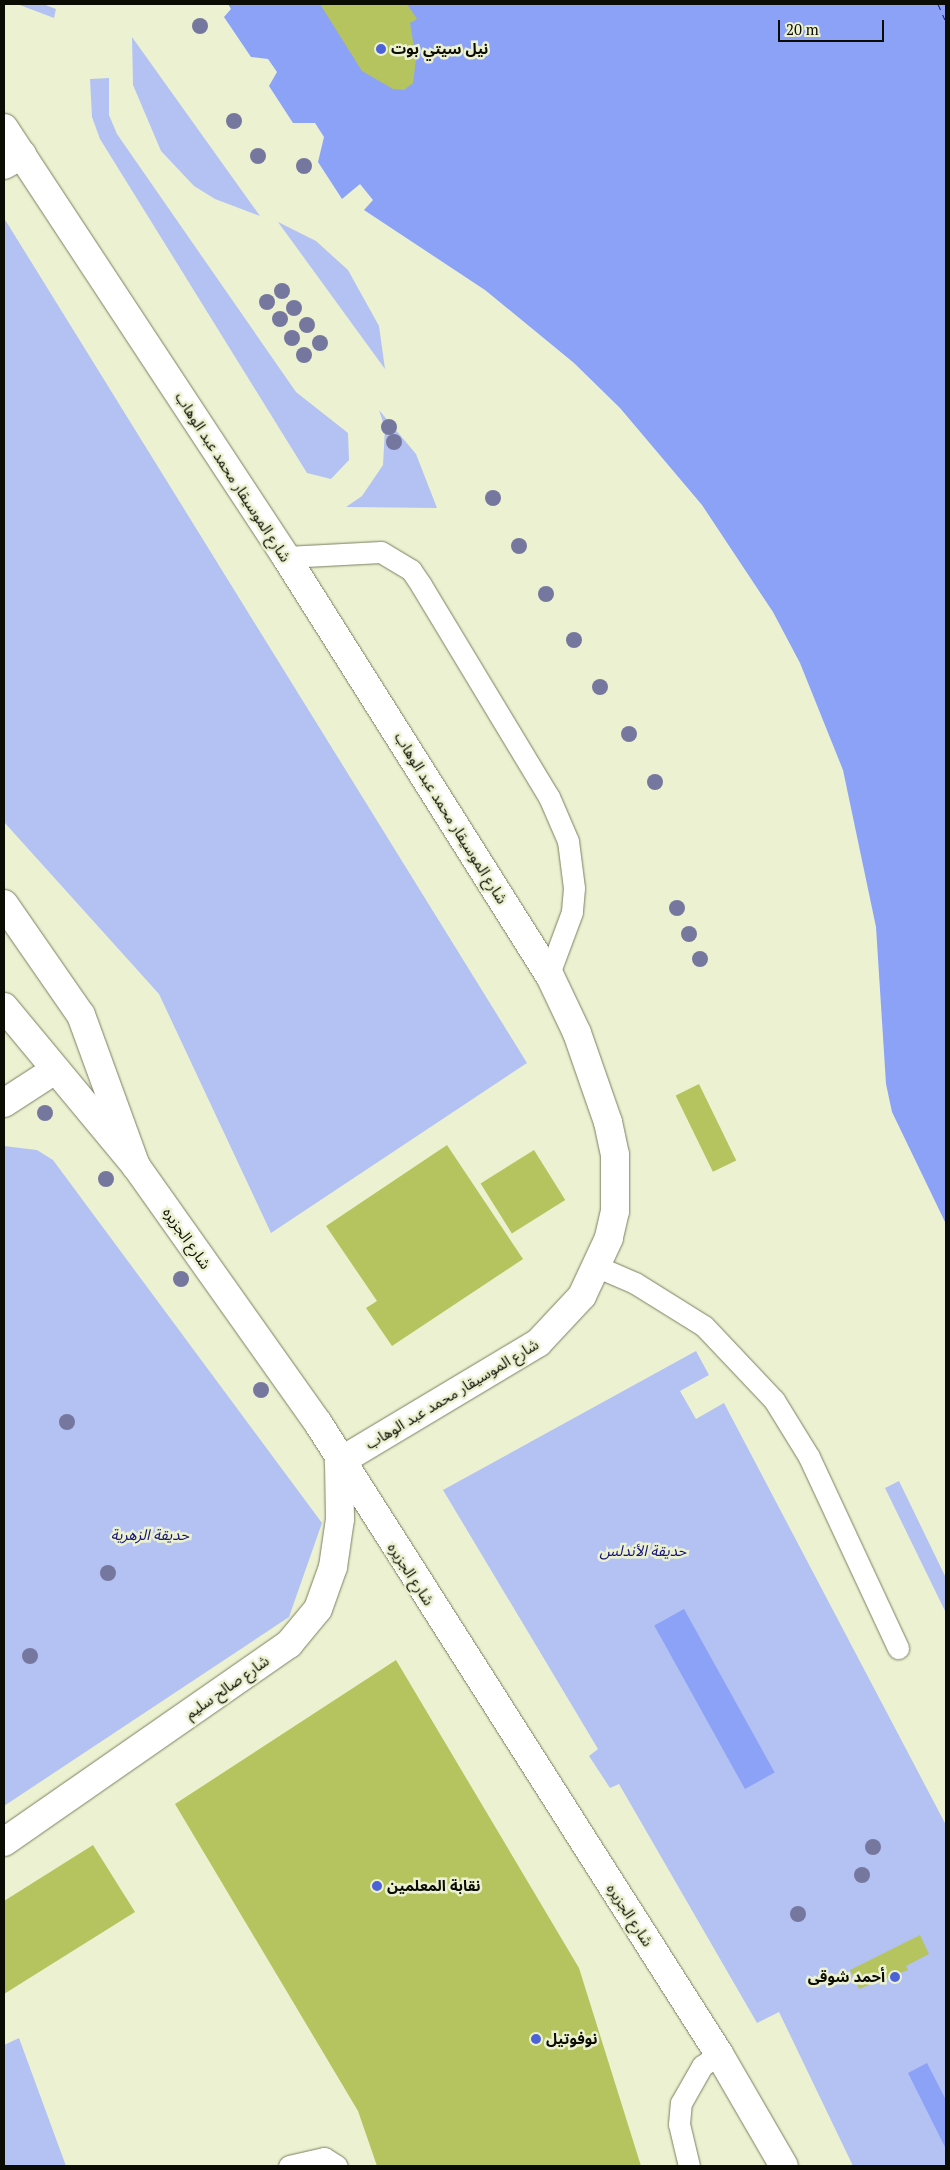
<!DOCTYPE html>
<meta charset="utf-8">
<style>
body{margin:0}
#map{position:relative;width:950px;height:2170px;overflow:hidden;background:#ecf2d1;font-family:"PT Serif","Noto Sans Arabic",serif}
div>[style]{position:absolute}
.green>*{inset:0;background:#b3c2f3}
.water>*{inset:0;background:#8ba2f7;transform-origin:0 0}
.ferry>*{height:1px;margin-top:-0.5px;transform-origin:0;background:repeating-linear-gradient(90deg,#1c2181 0 6px,transparent 0 11px)}
.building>*{inset:0;background:#b6c45f;transform-origin:0 0}
.roads{filter:drop-shadow(0 0 1px #7a7f61) drop-shadow(0 0 1px #7a7f61)}
.lane>*{height:21px;margin:-10.5px;padding:0 10.5px;transform-origin:10.5px;border-radius:10.5px;background:#fff}
.street>*{height:28px;margin:-14px;padding:0 14px;transform-origin:14px;border-radius:14px;background:#fff}
.secondary>*{height:28px;margin:-14px;padding:0 14px;transform-origin:14px;border-radius:14px;background:#fff}
.highway>*{height:28px;margin:-14px;padding:0 14px;transform-origin:14px;border-radius:14px;background:#fff}
.trees>*{width:16px;height:16px;margin:-8px;border-radius:50%;background:#76779e}
.dots>*{width:14px;height:14px;translate:-50% -50%;box-sizing:border-box;border:2px solid #ecf2d1;border-radius:50%}
span{translate:-50% -50%;white-space:nowrap;text-align:center;line-height:1.15;-webkit-text-stroke:5px #ecf2d1;paint-order:stroke}
.poi-label{font-size:15px;color:#0b0c03;font-weight:700}
.left{translate:0 -50%;text-align:left}
.right{translate:-100% -50%;text-align:right}
.street-label{font-size:15px;color:#0b0c03}
.park-label{font-size:15px;color:#151274;font-style:italic}
.frame{position:absolute;inset:0;border:5px solid #0b0c03;pointer-events:none}
.scale{position:absolute;left:778px;top:20px;width:106px;height:22px;box-sizing:border-box;border:2px solid #0b0c03;border-top:0;padding-left:6px;font-size:15px;line-height:18px;white-space:nowrap;color:#0b0c03;-webkit-text-stroke:4px #ecf2d1;paint-order:stroke}
</style>
<div id="map">
<div class="green">
<i style="clip-path:polygon(17px 4px,43px 4px,56px 9px,54px 18px)"></i>
<i style="clip-path:polygon(132px 37px,260px 216px,215px 199px,194px 186px,161px 151px,133px 85px)"></i>
<i style="clip-path:polygon(109px 78px,109px 115px,117px 134px,296px 392px,348px 433px,349px 460px,331px 479px,307px 473px,100px 139px,92px 117px,90px 79px)"></i>
<i style="clip-path:polygon(4px 218px,527px 1063px,271px 1233px,159px 994px,4px 822px)"></i>
<i style="clip-path:polygon(278px 222px,316px 241px,348px 270px,379px 326px,385px 369px)"></i>
<i style="clip-path:polygon(379px 410px,416px 454px,437px 508px,346px 507px,362px 496px,383px 465px,385px 428px)"></i>
<i style="clip-path:polygon(4px 1146px,37px 1150px,53px 1160px,322px 1523px,289px 1617px,4px 1806px)"></i>
<i style="clip-path:polygon(696px 1351px,709px 1375px,680px 1391px,696px 1419px,724px 1403px,946px 1825px,946px 2166px,853px 2166px,779px 2012px,757px 2023px,619px 1784px,610px 1788px,589px 1756px,598px 1749px,443px 1490px)"></i>
<i style="clip-path:polygon(899px 1481px,946px 1578px,946px 1613px,885px 1488px)"></i>
<i style="clip-path:polygon(19px 2038px,66px 2166px,4px 2166px,4px 2045px)"></i>
</div>
<div class="water">
<i style="clip-path:polygon(228px 4px,946px 4px,946px 1224px,892px 1112px,886px 1084px,876px 927px,843px 770px,800px 663px,773px 612px,702px 505px,620px 408px,574px 363px,485px 290px,364px 210px,373px 200px,360px 184px,342px 199px,318px 162px,324px 137px,315px 123px,293px 123px,269px 86px,277px 72px,268px 59px,251px 57px,224px 17px,231px 9px)"></i>
<i style="left:684px;top:1609px;width:187px;height:34px;rotate:61deg"></i>
<i style="clip-path:polygon(927px 2063px,946px 2100px,946px 2149px,908px 2073px)"></i>
</div>
<div class="ferry">
<i style="left:938px;top:4px;width:20px;rotate:66deg"></i>
</div>
<div class="building">
<i style="clip-path:polygon(320px 4px,407px 4px,417px 19px,410px 23px,416px 59px,413px 83px,404px 90px,393px 89px,362px 71px)"></i>
<i style="left:699px;top:1084px;width:85px;height:26px;rotate:64deg"></i>
<i style="clip-path:polygon(447px 1145px,523px 1259px,392px 1346px,366px 1308px,377px 1301px,326px 1226px)"></i>
<i style="left:534px;top:1150px;width:59px;height:63px;rotate:58deg"></i>
<i style="clip-path:polygon(396px 1660px,579px 1968px,641px 2166px,377px 2166px,358px 2111px,175px 1804px)"></i>
<i style="clip-path:polygon(93px 1845px,135px 1912px,4px 1994px,4px 1901px)"></i>
<i style="clip-path:polygon(920px 1935px,929px 1954px,906px 1966px,908px 1970px,859px 1989px,850px 1970px)"></i>
</div>
<div class="roads">
<div class="lane">
<i style="left:286px;top:557px;width:95px;rotate:-3deg"></i>
<i style="left:381px;top:552px;width:35px;rotate:31deg"></i>
<i style="left:411px;top:570px;width:18px;rotate:56deg"></i>
<i style="left:421px;top:585px;width:248px;rotate:58.9deg"></i>
<i style="left:549px;top:797px;width:48px;rotate:66.6deg"></i>
<i style="left:568px;top:841px;width:47px;rotate:82.7deg"></i>
<i style="left:574px;top:888px;width:24px;rotate:95deg"></i>
<i style="left:572px;top:912px;width:66px;rotate:110.4deg"></i>
<i style="left:598px;top:1267px;width:40px;rotate:23.4deg"></i>
<i style="left:635px;top:1283px;width:81px;rotate:31.9deg"></i>
<i style="left:704px;top:1326px;width:102px;rotate:46.6deg"></i>
<i style="left:774px;top:1400px;width:67px;rotate:58.4deg"></i>
<i style="left:809px;top:1457px;width:211px;rotate:65deg"></i>
<i style="left:289px;top:2166px;width:36px;rotate:-13deg"></i>
<i style="left:324px;top:2158px;width:15px;rotate:32deg"></i>
<i style="left:689px;top:2166px;width:43px;rotate:-103.4deg"></i>
<i style="left:679px;top:2124px;width:21px;rotate:-85deg"></i>
<i style="left:681px;top:2103px;width:43px;rotate:-60.4deg"></i>
<i style="left:702px;top:2066px;width:21px;rotate:-35deg"></i>
</div>
<div class="street">
<i style="left:4px;top:165px;width:21px;rotate:-29deg"></i>
<i style="left:4px;top:1103px;width:61px;rotate:-32.9deg"></i>
<i style="left:4px;top:1842px;width:347px;rotate:-34.8deg"></i>
<i style="left:289px;top:1644px;width:45px;rotate:-50.4deg"></i>
<i style="left:318px;top:1609px;width:45px;rotate:-70.3deg"></i>
<i style="left:333px;top:1567px;width:49px;rotate:-81.7deg"></i>
<i style="left:340px;top:1519px;width:57px;rotate:-91deg"></i>
</div>
<div class="secondary">
<i style="left:4px;top:128px;width:513px;rotate:56.68deg"></i>
<i style="left:286px;top:557px;width:493px;rotate:57.8deg"></i>
<i style="left:549px;top:974px;width:65px;rotate:64.6deg"></i>
<i style="left:577px;top:1033px;width:94px;rotate:70.8deg"></i>
<i style="left:608px;top:1122px;width:34px;rotate:78deg"></i>
<i style="left:615px;top:1155px;width:56px;rotate:90deg"></i>
<i style="left:615px;top:1211px;width:28px;rotate:103deg"></i>
<i style="left:609px;top:1238px;width:64px;rotate:115deg"></i>
<i style="left:582px;top:1296px;width:64px;rotate:133.1deg"></i>
<i style="left:538px;top:1343px;width:232px;rotate:149.1deg"></i>
<i style="left:4px;top:1007px;width:207px;rotate:50.3deg"></i>
<i style="left:136px;top:1166px;width:315px;rotate:54.7deg"></i>
<i style="left:318px;top:1423px;width:748px;rotate:57.56deg"></i>
<i style="left:719px;top:2054px;width:129px;rotate:59.9deg"></i>
</div>
<div class="highway">
<i style="left:4px;top:904px;width:135px;rotate:55.3deg"></i>
<i style="left:81px;top:1015px;width:161px;rotate:70deg"></i>
</div>
</div>
<div class="trees">
<i style="left:200px;top:26px"></i>
<i style="left:234px;top:121px"></i>
<i style="left:258px;top:156px"></i>
<i style="left:304px;top:166px"></i>
<i style="left:282px;top:291px"></i>
<i style="left:267px;top:302px"></i>
<i style="left:294px;top:308px"></i>
<i style="left:280px;top:319px"></i>
<i style="left:307px;top:325px"></i>
<i style="left:292px;top:338px"></i>
<i style="left:320px;top:343px"></i>
<i style="left:304px;top:355px"></i>
<i style="left:389px;top:427px"></i>
<i style="left:394px;top:442px"></i>
<i style="left:493px;top:498px"></i>
<i style="left:519px;top:546px"></i>
<i style="left:546px;top:594px"></i>
<i style="left:574px;top:640px"></i>
<i style="left:600px;top:687px"></i>
<i style="left:629px;top:734px"></i>
<i style="left:655px;top:782px"></i>
<i style="left:677px;top:908px"></i>
<i style="left:689px;top:934px"></i>
<i style="left:700px;top:959px"></i>
<i style="left:45px;top:1113px"></i>
<i style="left:106px;top:1179px"></i>
<i style="left:181px;top:1279px"></i>
<i style="left:261px;top:1390px"></i>
<i style="left:67px;top:1422px"></i>
<i style="left:108px;top:1573px"></i>
<i style="left:30px;top:1656px"></i>
<i style="left:873px;top:1847px"></i>
<i style="left:862px;top:1875px"></i>
<i style="left:798px;top:1914px"></i>
</div>
<div class="dots">
<i style="left:381px;top:49px;background:#4c62d7"></i>
<i style="left:377px;top:1886px;background:#4c62d7"></i>
<i style="left:895px;top:1977px;background:#4c62d7"></i>
<i style="left:536px;top:2039px;background:#4c62d7"></i>
</div>
<div class="poi-label">
<span class="left" style="left:391px;top:49px">نيل سيتي بوت</span>
<span class="left" style="left:387px;top:1886px">نقابة المعلمين</span>
<span class="right" style="left:885px;top:1977px">أحمد شوقى</span>
<span class="left" style="left:546px;top:2039px">نوفوتيل</span>
</div>
<div class="street-label">
<span style="left:233px;top:477px;rotate:57deg">شارع الموسيقار محمد عبد الوهاب</span>
<span style="left:451px;top:818px;rotate:58deg">شارع الموسيقار محمد عبد الوهاب</span>
<span style="left:187px;top:1238px;rotate:55deg">شارع الجزيره</span>
<span style="left:452px;top:1394px;rotate:-31deg">شارع الموسيقار محمد عبد الوهاب</span>
<span style="left:411px;top:1574px;rotate:57deg">شارع الجزيره</span>
<span style="left:227px;top:1687px;rotate:-35deg">شارع صالح سليم</span>
<span style="left:630px;top:1915px;rotate:57deg">شارع الجزيره</span>
</div>
<div class="park-label">
<span style="left:150px;top:1535px">حديقة الزهرية</span>
<span style="left:643px;top:1551px">حديقة الأندلس</span>
</div>
<div class="frame"></div>
<div class="scale">20 m</div>
</div>
